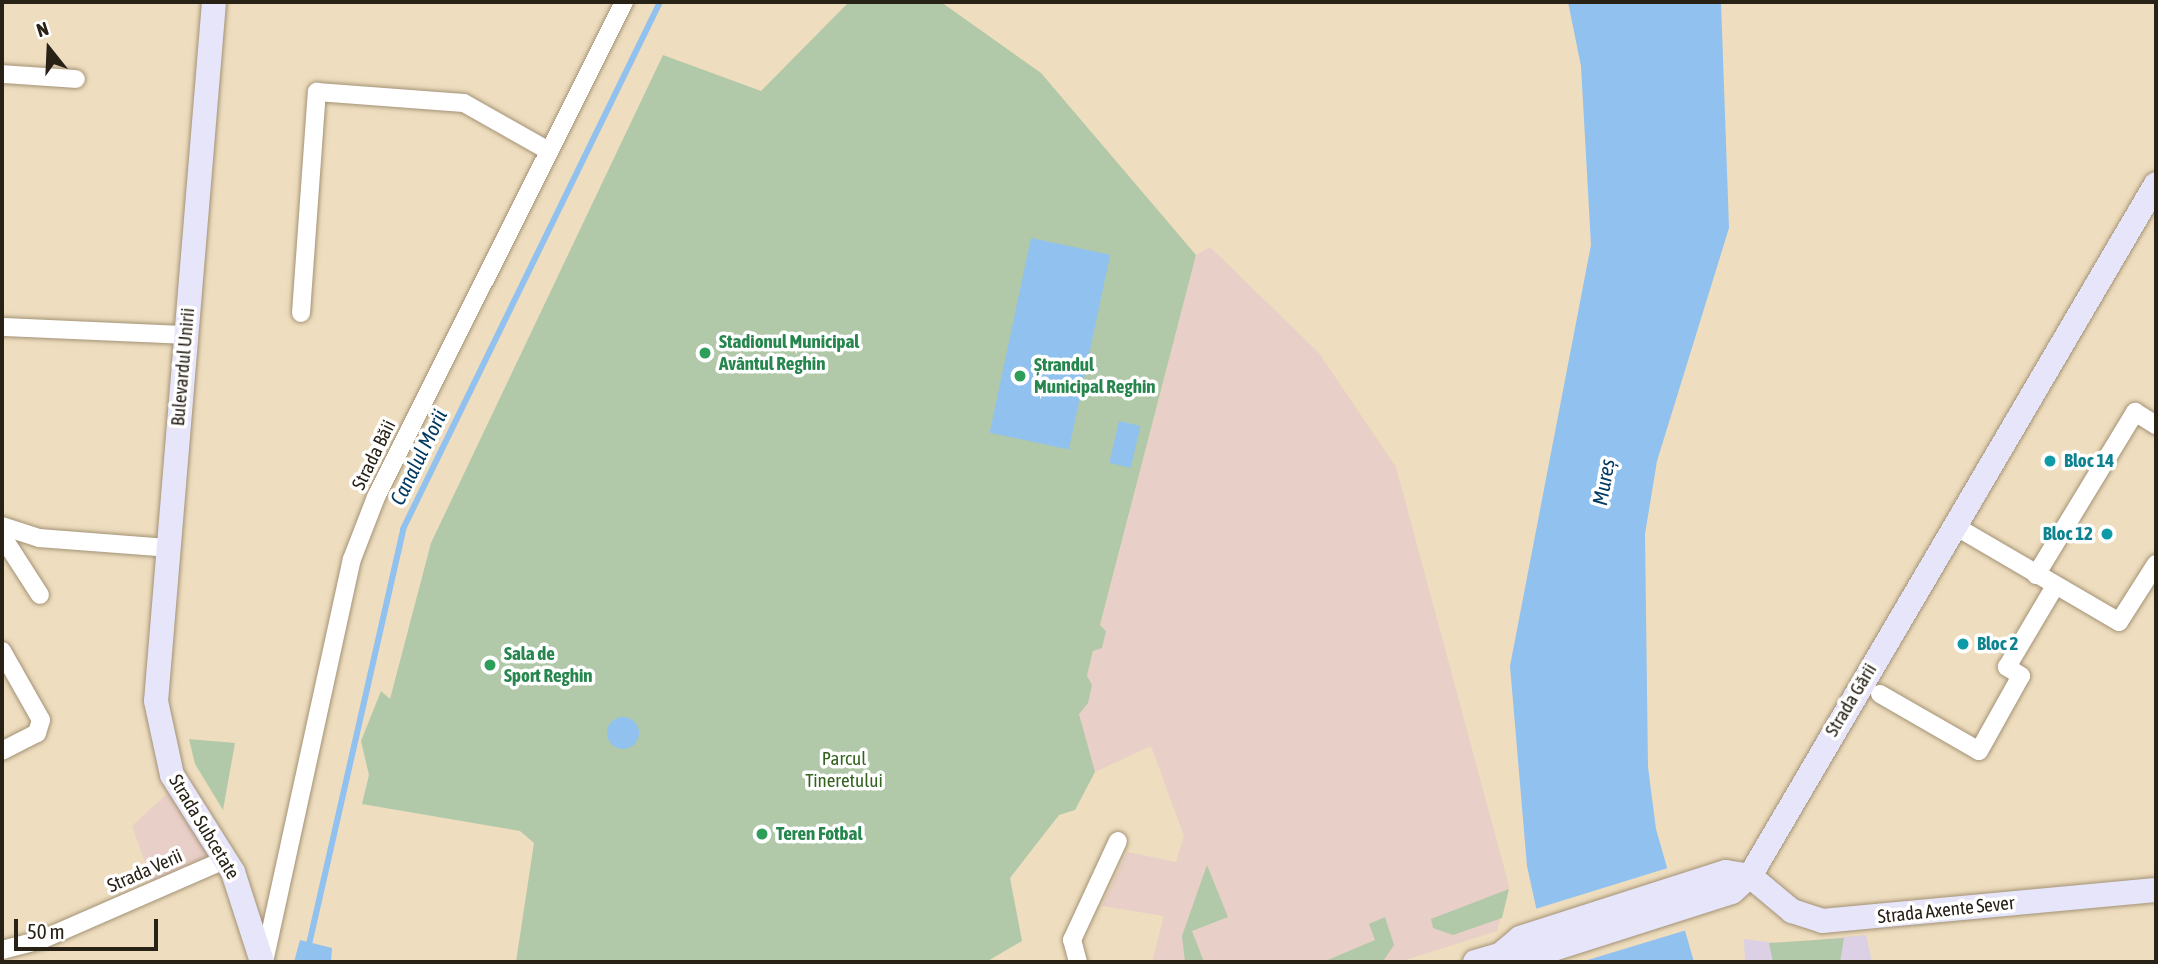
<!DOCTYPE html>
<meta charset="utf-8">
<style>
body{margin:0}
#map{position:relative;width:2158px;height:964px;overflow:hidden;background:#eeddbe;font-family:"Asap Condensed",sans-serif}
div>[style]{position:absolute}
.commercial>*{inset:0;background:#e8cfc7}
.industrial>*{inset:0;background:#dcd0e4}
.green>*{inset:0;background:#b1c9a8}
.water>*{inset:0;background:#91c1ef;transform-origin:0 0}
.round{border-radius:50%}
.pier>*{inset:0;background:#eeddbe}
.stream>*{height:6px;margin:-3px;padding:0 3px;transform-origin:3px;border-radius:3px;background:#91c1ef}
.roads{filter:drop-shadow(0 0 2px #a39276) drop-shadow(0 0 2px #a39276)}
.street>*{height:18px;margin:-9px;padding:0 9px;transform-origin:9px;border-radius:9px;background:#fff}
.secondary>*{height:24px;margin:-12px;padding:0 12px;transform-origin:12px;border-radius:12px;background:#e6e5fa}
.dots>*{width:19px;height:19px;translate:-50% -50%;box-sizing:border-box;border:4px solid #fff;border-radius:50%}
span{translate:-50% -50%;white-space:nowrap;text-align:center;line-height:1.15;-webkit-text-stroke:7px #fff;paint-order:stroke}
.leisure-label{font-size:19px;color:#27864d;font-weight:700}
.left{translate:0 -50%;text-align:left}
.street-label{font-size:19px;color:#282116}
.culture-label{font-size:19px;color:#0d838f;font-weight:700}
.right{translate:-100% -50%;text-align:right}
.park-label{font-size:19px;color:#34631e}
.water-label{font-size:21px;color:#003962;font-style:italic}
.frame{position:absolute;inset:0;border:4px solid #282116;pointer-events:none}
.north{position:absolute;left:14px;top:14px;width:70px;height:70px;-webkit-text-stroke:5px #fff;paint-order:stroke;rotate:342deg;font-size:19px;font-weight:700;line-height:28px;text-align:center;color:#282116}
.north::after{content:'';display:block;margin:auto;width:24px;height:32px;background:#282116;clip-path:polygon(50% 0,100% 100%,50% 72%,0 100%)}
.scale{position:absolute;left:14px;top:919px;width:144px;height:32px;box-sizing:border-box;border:4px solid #282116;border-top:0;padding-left:9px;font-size:21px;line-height:24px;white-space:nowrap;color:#282116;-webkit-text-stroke:5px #fff;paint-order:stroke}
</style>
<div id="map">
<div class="commercial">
<i style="clip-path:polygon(1210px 247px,1319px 353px,1396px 467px,1509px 886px,1497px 931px,1399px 962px,1152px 962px,1164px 916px,1102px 906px,1127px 852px,1176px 862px,1184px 836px,1151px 746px,1095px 772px,1079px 736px,1079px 707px,1196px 255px)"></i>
<i style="clip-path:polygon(169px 792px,211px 855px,152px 882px,132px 826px)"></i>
</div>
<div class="industrial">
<i style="clip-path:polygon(1866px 935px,1872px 962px,1745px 962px,1744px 939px,1781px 944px)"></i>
</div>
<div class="green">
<i style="clip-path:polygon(849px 2px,941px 2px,1041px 73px,1196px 255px,1100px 625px,1106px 631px,1102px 648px,1093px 651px,1087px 676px,1092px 685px,1088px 703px,1079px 714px,1095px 772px,1075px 810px,1059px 815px,1010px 878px,1022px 941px,986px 962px,516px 962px,534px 843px,520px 831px,362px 804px,369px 775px,361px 741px,381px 691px,390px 699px,431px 543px,663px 55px,761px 91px)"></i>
<i style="clip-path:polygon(189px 739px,235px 743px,223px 810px,195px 764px)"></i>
<i style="clip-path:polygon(1207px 865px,1228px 917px,1192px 931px,1204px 962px,1185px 962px,1182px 936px)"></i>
<i style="clip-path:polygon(1509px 889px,1502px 918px,1453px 935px,1433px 928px,1431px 919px)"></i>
<i style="clip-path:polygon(1385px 917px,1394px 945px,1384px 960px,1323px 962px,1375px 940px,1369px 924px)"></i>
<i style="clip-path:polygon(1844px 938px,1840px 962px,1773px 962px,1769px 943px)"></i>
</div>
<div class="water">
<i style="clip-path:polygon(1568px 2px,1721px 2px,1729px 228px,1657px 461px,1645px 534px,1648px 767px,1656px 829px,1694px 962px,1548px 962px,1527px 866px,1510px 666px,1591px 245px,1581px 66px)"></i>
<i style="left:1031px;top:238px;width:81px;height:199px;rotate:12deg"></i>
<i style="left:1119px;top:421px;width:22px;height:43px;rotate:13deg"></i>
<i class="round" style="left:607px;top:717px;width:32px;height:32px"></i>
<i style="clip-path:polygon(300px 940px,332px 948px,331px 962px,294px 962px)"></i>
</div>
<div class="pier">
<i style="clip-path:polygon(1671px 867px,1690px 929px,1581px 962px,1545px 962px,1532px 910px)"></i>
</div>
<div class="stream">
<i style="left:305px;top:962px;width:444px;rotate:-77.2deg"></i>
<i style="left:403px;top:529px;width:586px;rotate:-64deg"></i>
</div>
<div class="roads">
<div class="street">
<i style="left:2px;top:74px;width:74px;rotate:3.9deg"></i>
<i style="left:301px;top:313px;width:222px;rotate:-85.9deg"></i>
<i style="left:317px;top:92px;width:147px;rotate:4.3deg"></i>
<i style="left:464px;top:103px;width:98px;rotate:29.5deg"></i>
<i style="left:2px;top:327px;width:183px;rotate:2.5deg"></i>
<i style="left:2px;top:526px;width:39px;rotate:18deg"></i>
<i style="left:39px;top:538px;width:129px;rotate:4.4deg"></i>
<i style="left:1955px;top:526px;width:190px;rotate:30.3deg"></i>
<i style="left:2119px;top:622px;width:69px;rotate:-57.5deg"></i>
<i style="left:2px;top:536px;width:70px;rotate:57.2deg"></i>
<i style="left:2036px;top:575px;width:191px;rotate:-58.7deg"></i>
<i style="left:2135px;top:412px;width:25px;rotate:32deg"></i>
<i style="left:2px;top:651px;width:79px;rotate:60.5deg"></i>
<i style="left:41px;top:720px;width:14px;rotate:107deg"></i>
<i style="left:37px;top:733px;width:39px;rotate:153deg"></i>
<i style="left:1880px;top:694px;width:114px;rotate:29.9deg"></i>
<i style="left:1979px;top:751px;width:86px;rotate:-60.8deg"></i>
<i style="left:2021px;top:676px;width:17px;rotate:-147deg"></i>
<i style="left:2007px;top:667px;width:94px;rotate:-59.3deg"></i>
<i style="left:2px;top:950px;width:40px;rotate:-14.4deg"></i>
<i style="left:41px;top:940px;width:202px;rotate:-23.6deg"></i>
<i style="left:264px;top:962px;width:412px;rotate:-77.7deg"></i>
<i style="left:352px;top:559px;width:66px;rotate:-68.8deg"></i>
<i style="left:376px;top:497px;width:554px;rotate:-63.39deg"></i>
<i style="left:1078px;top:962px;width:23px;rotate:-105deg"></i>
<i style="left:1072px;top:940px;width:109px;rotate:-65.1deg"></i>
</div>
<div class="secondary">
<i style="left:214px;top:2px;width:701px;rotate:94.74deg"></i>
<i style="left:156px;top:701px;width:76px;rotate:77.8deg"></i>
<i style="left:172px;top:775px;width:115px;rotate:57.8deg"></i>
<i style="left:233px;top:872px;width:95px;rotate:72.1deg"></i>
<i style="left:1750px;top:876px;width:55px;rotate:39.8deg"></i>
<i style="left:1792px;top:911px;width:32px;rotate:18deg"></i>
<i style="left:1822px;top:921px;width:335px;rotate:-5.3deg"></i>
<i style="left:1500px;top:955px;width:25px;rotate:7deg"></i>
<i style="left:1525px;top:958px;width:217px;rotate:-17.7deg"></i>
<i style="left:1732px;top:892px;width:24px;rotate:-42deg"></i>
<i style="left:1750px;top:876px;width:802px;rotate:-59.6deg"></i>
<i style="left:1475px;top:962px;width:26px;rotate:-16deg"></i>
<i style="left:1500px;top:955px;width:26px;rotate:-40deg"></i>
<i style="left:1520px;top:938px;width:216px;rotate:-17.8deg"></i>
<i style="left:1726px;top:872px;width:24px;rotate:9deg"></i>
</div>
</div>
<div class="dots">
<i style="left:705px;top:353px;background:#2e9e5b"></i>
<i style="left:1020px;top:376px;background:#2e9e5b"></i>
<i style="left:2050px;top:461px;background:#0f9aa8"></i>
<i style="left:2107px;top:534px;background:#0f9aa8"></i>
<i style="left:1963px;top:644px;background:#0f9aa8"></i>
<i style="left:490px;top:665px;background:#2e9e5b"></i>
<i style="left:762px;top:834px;background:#2e9e5b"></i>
</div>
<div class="leisure-label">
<span class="left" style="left:719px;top:353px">Stadionul Municipal<br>Avântul Reghin</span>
<span class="left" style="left:1034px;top:376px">Ștrandul<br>Municipal Reghin</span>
<span class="left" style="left:504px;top:665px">Sala de<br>Sport Reghin</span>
<span class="left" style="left:776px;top:834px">Teren Fotbal</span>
</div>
<div class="street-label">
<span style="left:183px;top:367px;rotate:-85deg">Bulevardul Unirii</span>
<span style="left:374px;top:455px;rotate:-64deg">Strada Băii</span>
<span style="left:1851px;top:700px;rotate:-59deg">Strada Gării</span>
<span style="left:204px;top:827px;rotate:59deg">Strada Subcetate</span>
<span style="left:145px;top:871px;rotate:-24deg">Strada Verii</span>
<span style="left:1946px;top:910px;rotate:-6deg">Strada Axente Sever</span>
</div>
<div class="culture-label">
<span class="left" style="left:2064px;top:461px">Bloc 14</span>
<span class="right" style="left:2093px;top:534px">Bloc 12</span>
<span class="left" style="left:1977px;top:644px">Bloc 2</span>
</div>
<div class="park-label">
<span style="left:844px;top:770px">Parcul<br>Tineretului</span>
</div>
<div class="water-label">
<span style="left:418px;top:457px;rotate:-64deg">Canalul Morii</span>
<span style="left:1603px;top:482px;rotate:-80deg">Mureș</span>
</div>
<div class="frame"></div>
<div class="north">N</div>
<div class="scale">50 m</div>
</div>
